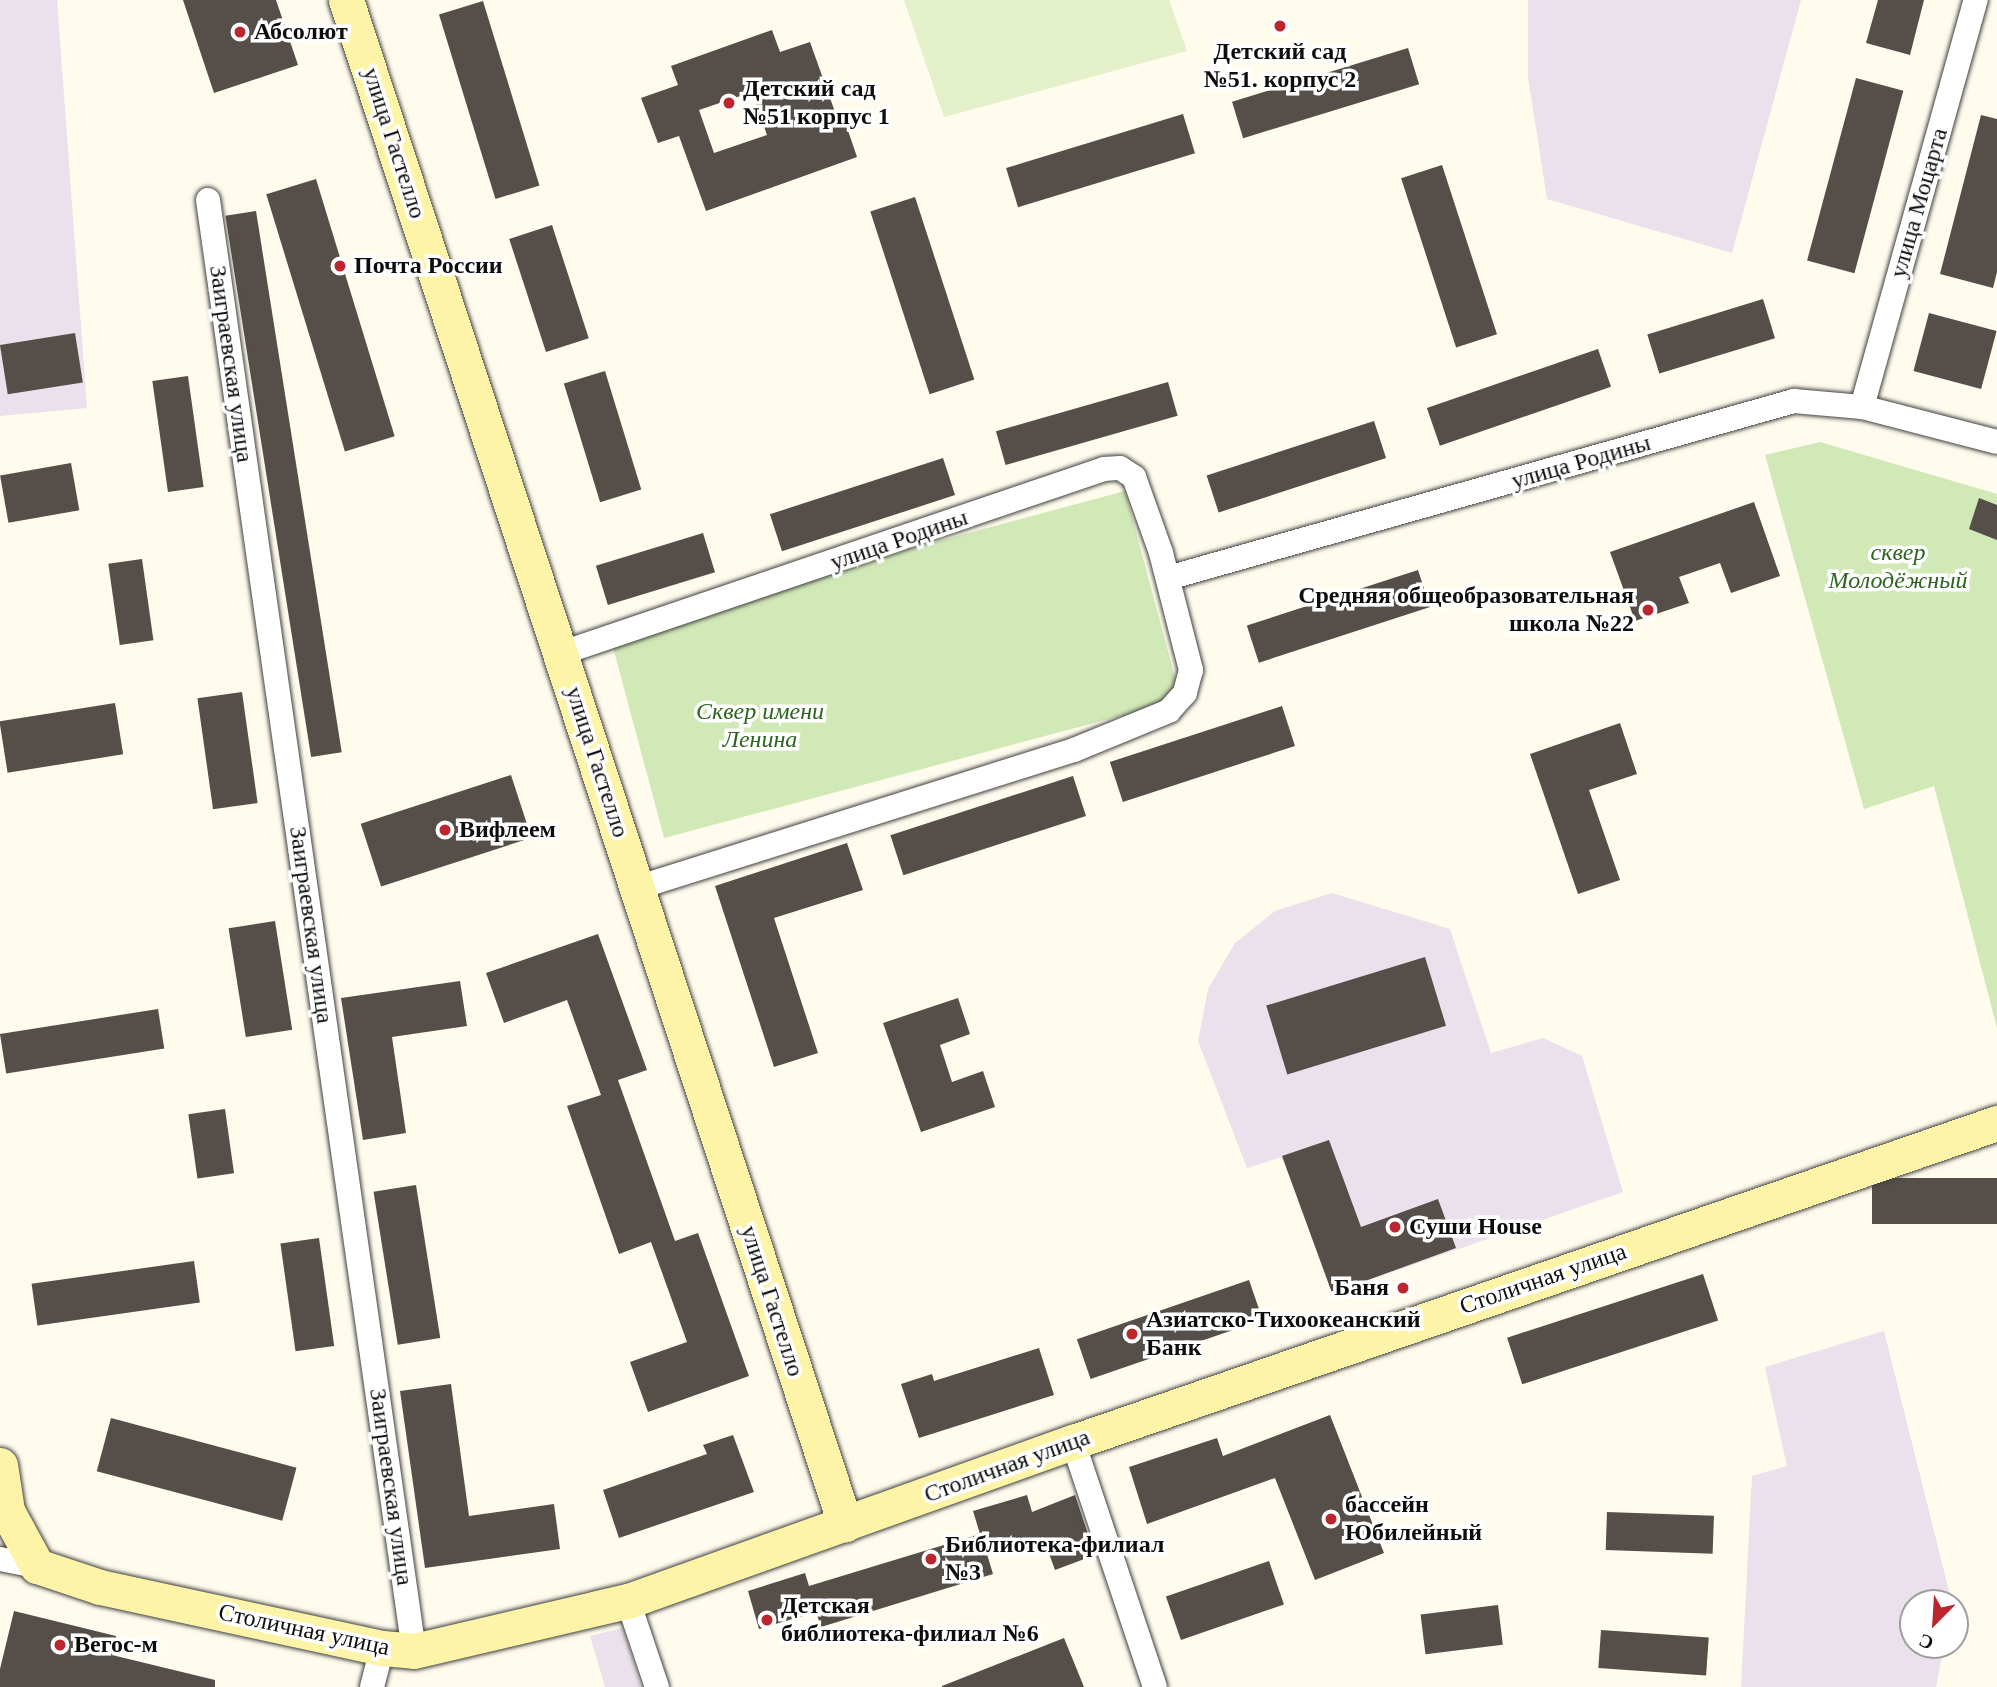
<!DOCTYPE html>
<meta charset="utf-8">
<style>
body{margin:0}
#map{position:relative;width:1997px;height:1687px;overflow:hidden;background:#fffbed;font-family:"Times New Roman",serif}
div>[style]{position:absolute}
.industrial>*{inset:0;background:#eae1ec}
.green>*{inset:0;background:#d1e8b7;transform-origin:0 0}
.pitch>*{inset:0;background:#e3f0c9}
.building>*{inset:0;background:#554e49;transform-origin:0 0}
.roads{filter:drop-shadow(0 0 2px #404040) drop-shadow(0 0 2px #404040)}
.street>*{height:24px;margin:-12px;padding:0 12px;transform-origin:12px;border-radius:12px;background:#fff}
.secondary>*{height:35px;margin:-17.5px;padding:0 17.5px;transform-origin:17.5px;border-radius:17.5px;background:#fef4a8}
.dots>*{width:19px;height:19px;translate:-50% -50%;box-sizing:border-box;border:4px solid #fff;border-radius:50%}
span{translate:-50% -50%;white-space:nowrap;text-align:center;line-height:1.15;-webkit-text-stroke:7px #fff;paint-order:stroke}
.poi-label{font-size:24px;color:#0d0d0d;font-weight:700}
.left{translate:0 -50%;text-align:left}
.right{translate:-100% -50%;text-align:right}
.street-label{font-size:24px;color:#0d0d0d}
.park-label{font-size:24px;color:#2d641e;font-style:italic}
.north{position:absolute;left:1899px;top:1589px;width:70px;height:70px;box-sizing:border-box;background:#fff;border:2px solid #9e9e9e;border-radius:50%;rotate:204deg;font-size:19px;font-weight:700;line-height:28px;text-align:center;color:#0d0d0d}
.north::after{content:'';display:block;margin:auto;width:24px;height:32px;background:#bb262f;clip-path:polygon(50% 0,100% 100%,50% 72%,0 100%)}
</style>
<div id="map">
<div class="industrial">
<i style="clip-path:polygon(0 0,57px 0,87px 408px,0 416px)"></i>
<i style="clip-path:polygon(1528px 0,1801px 0,1732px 253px,1547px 199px,1528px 77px)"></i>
<i style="clip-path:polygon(1332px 893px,1450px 929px,1491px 1053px,1543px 1038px,1582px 1056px,1623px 1192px,1332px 1293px,1282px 1157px,1247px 1168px,1198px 1041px,1208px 989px,1235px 943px,1275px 911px)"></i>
<i style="clip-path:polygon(1884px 1331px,1952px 1603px,1913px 1603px,1913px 1645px,1944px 1645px,1936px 1687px,1741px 1687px,1752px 1476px,1787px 1466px,1765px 1367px)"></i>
<i style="clip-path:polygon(623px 1628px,641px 1687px,605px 1687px,590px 1636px)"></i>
</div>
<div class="green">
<i style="clip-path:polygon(1820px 442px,1997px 494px,1997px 1028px,1934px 786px,1864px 809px,1765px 455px)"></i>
<i style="left:1125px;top:491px;width:216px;height:535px;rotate:75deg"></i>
</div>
<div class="pitch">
<i style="clip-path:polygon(904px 0,1169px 0,1187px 51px,944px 117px)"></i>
</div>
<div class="building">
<i style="clip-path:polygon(183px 0,276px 0,298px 65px,214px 93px)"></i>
<i style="clip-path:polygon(1878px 0,1924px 0,1910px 55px,1866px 43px)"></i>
<i style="left:483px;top:1px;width:193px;height:46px;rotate:73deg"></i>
<i style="clip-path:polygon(evenodd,772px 30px,780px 52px,810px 42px,835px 112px,841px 110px,857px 157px,706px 211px,679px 136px,658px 143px,641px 98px,678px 85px,671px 66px,772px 30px,752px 92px,767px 135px,714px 153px,699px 110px,752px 92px)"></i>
<i style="left:1408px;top:48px;width:38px;height:184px;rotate:73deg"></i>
<i style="left:1856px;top:78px;width:49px;height:189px;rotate:15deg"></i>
<i style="left:1183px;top:114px;width:41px;height:185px;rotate:73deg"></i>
<i style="clip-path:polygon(1981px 115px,1997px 119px,1997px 272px,1993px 288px,1940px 274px)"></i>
<i style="left:1442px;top:165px;width:178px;height:43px;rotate:72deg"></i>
<i style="left:316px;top:179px;width:269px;height:52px;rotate:73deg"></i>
<i style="left:915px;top:197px;width:192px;height:47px;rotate:72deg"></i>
<i style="left:256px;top:211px;width:548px;height:31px;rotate:81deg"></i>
<i style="left:552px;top:225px;width:119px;height:45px;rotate:72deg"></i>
<i style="left:1763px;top:299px;width:41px;height:121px;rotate:73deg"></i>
<i style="left:1929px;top:313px;width:70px;height:60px;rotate:15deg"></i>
<i style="left:75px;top:333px;width:50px;height:76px;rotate:81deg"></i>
<i style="left:1598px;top:349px;width:40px;height:181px;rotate:71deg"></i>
<i style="left:605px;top:371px;width:124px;height:43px;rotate:73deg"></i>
<i style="left:188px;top:376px;width:112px;height:36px;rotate:82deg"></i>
<i style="left:1168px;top:382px;width:35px;height:179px;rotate:74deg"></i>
<i style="left:1374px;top:421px;width:39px;height:176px;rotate:72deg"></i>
<i style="left:943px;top:458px;width:39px;height:182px;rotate:72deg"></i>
<i style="left:71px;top:463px;width:48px;height:72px;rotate:80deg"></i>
<i style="clip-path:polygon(1979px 498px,1997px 505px,1997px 540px,1969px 529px)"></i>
<i style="clip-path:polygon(1754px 502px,1780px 576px,1731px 593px,1720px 563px,1679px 577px,1689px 603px,1635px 621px,1610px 552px)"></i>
<i style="left:703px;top:533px;width:41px;height:112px;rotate:73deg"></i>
<i style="left:142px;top:559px;width:82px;height:34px;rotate:82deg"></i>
<i style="left:1418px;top:570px;width:39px;height:180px;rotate:72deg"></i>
<i style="left:242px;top:692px;width:112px;height:45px;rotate:82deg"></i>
<i style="left:115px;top:703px;width:52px;height:117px;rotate:81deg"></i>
<i style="left:1282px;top:706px;width:42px;height:181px;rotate:72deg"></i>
<i style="clip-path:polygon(1620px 723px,1637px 774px,1589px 790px,1620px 880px,1578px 894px,1530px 754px)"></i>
<i style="left:511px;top:775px;width:66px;height:158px;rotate:72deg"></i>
<i style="left:1073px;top:776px;width:42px;height:192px;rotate:72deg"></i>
<i style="clip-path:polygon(847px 843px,863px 890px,774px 918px,818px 1053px,774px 1067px,715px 886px)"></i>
<i style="left:275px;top:921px;width:110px;height:47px;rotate:81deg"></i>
<i style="clip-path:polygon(598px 934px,647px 1070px,618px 1080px,675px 1241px,698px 1233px,749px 1376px,648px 1412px,630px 1362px,687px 1342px,651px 1242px,619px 1254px,567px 1106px,601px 1095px,567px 1000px,504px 1023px,486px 973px)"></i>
<i style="left:1425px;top:957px;width:72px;height:166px;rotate:73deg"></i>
<i style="clip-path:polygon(460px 981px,467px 1026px,392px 1037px,406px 1133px,363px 1140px,341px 998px)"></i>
<i style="clip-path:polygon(958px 998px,970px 1034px,940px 1045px,952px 1082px,983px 1071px,995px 1107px,921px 1132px,883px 1023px)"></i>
<i style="left:158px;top:1009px;width:40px;height:160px;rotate:81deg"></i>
<i style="left:225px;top:1109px;width:65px;height:37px;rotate:82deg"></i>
<i style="clip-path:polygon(1329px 1140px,1361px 1227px,1438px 1199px,1456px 1248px,1332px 1293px,1282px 1156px)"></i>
<i style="left:1997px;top:1178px;width:46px;height:125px;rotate:90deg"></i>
<i style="left:416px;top:1185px;width:155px;height:43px;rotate:81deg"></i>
<i style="left:319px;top:1238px;width:109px;height:39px;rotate:82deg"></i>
<i style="left:194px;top:1261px;width:42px;height:164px;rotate:82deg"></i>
<i style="left:1703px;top:1274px;width:49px;height:206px;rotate:72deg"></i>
<i style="left:1249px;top:1280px;width:42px;height:182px;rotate:71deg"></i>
<i style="clip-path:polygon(1039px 1348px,1054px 1395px,919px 1438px,901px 1384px,932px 1374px,934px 1381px)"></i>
<i style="clip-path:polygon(451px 1384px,469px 1516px,554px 1504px,560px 1549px,425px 1568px,400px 1391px)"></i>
<i style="clip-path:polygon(1330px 1415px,1384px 1553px,1315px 1580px,1275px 1478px,1147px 1524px,1129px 1467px,1217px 1438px,1223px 1456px)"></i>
<i style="left:111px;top:1418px;width:192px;height:55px;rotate:15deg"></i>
<i style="clip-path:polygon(733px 1435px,754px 1492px,619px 1538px,603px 1490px,707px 1454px,703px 1445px)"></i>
<i style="clip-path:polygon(1027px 1495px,1032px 1512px,1075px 1495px,1095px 1555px,1055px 1570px,1043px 1537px,987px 1554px,993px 1574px,821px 1627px,816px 1612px,759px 1629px,748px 1591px,805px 1573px,809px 1586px,980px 1534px,973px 1511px)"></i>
<i style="left:1607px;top:1512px;width:107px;height:38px;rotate:2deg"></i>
<i style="left:1269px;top:1561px;width:46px;height:109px;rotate:71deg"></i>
<i style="left:1498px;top:1605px;width:40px;height:78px;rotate:83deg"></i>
<i style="clip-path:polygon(14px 1611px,116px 1636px,112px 1655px,215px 1680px,215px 1687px,0 1687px,0 1669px)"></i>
<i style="left:1601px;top:1630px;width:108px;height:38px;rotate:4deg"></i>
<i style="clip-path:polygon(1064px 1638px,1084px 1687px,942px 1687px,942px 1686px)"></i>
</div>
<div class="roads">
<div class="street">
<i style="left:208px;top:200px;width:1466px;rotate:81.92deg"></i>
<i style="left:1862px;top:407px;width:423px;rotate:-74.4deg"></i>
<i style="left:1168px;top:578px;width:651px;rotate:-15.79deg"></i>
<i style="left:1794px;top:401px;width:68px;rotate:5deg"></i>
<i style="left:1862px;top:407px;width:139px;rotate:14.5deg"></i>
<i style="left:562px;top:653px;width:572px;rotate:-18.75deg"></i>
<i style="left:1104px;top:469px;width:16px;rotate:-4deg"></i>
<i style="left:1120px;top:468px;width:17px;rotate:33deg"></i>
<i style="left:1134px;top:477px;width:81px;rotate:70.4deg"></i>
<i style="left:1161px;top:553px;width:121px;rotate:75.6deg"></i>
<i style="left:1191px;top:670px;width:24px;rotate:105deg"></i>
<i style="left:1185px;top:693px;width:24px;rotate:132deg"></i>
<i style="left:1169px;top:711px;width:103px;rotate:157.7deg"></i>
<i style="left:1074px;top:750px;width:458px;rotate:162.5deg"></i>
<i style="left:1073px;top:1442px;width:258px;rotate:71.5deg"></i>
<i style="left:0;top:1559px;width:38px;rotate:11deg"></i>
<i style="left:628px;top:1601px;width:91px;rotate:71.4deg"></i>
<i style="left:372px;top:1687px;width:40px;rotate:-75.6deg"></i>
</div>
<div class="secondary">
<i style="left:346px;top:0;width:1604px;rotate:71.87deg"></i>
<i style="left:0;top:1465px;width:47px;rotate:81.3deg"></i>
<i style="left:7px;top:1511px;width:63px;rotate:61.4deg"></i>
<i style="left:37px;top:1566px;width:66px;rotate:18.4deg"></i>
<i style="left:100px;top:1587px;width:289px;rotate:12.2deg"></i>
<i style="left:382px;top:1648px;width:32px;rotate:5deg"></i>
<i style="left:414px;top:1651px;width:220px;rotate:-13.2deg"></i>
<i style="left:628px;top:1601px;width:473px;rotate:-19.7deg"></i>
<i style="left:1073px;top:1442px;width:978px;rotate:-19.05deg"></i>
</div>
</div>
<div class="dots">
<i style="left:1280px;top:26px;background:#bb262f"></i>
<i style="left:240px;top:32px;background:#bb262f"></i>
<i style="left:729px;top:103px;background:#bb262f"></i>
<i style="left:340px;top:266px;background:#bb262f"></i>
<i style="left:1648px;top:610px;background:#bb262f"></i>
<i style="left:445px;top:830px;background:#bb262f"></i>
<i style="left:1395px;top:1227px;background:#bb262f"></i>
<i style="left:1403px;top:1288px;background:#bb262f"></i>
<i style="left:1132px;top:1334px;background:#bb262f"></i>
<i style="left:1331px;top:1519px;background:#bb262f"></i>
<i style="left:931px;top:1559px;background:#bb262f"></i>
<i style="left:767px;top:1620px;background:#bb262f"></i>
<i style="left:60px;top:1645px;background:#bb262f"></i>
</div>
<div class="poi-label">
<span class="left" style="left:254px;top:32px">Абсолют</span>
<span style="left:1280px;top:66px">Детский сад<br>№51. корпус 2</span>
<span class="left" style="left:743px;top:103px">Детский сад<br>№51 корпус 1</span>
<span class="left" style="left:354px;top:266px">Почта России</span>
<span class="right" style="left:1634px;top:610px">Средняя общеобразовательная<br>школа №22</span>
<span class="left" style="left:459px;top:830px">Вифлеем</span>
<span class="left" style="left:1409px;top:1227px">Суши House</span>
<span class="right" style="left:1389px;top:1288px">Баня</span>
<span class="left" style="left:1146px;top:1334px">Азиатско-Тихоокеанский<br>Банк</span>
<span class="left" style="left:1345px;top:1519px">бассейн<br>Юбилейный</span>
<span class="left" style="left:945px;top:1559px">Библиотека-филиал<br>№3</span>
<span class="left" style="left:781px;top:1620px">Детская<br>библиотека-филиал №6</span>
<span class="left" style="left:74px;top:1645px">Вегос-м</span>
</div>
<div class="street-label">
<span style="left:394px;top:143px;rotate:72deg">улица Гастелло</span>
<span style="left:1919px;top:203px;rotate:-74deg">улица Моцарта</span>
<span style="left:231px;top:364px;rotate:82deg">Заиграевская улица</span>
<span style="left:1581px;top:462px;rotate:-16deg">улица Родины</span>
<span style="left:899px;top:540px;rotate:-19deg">улица Родины</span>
<span style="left:597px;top:762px;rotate:72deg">улица Гастелло</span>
<span style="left:311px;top:925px;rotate:82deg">Заиграевская улица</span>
<span style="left:1543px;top:1279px;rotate:-19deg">Столичная улица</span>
<span style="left:772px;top:1301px;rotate:72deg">улица Гастелло</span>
<span style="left:1007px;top:1466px;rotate:-20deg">Столичная улица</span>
<span style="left:391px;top:1487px;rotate:82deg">Заиграевская улица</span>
<span style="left:304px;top:1630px;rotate:12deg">Столичная улица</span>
</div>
<div class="park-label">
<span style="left:1898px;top:567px">сквер<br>Молодёжный</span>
<span style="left:760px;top:726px">Сквер имени<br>Ленина</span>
</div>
<div class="north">С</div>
</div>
